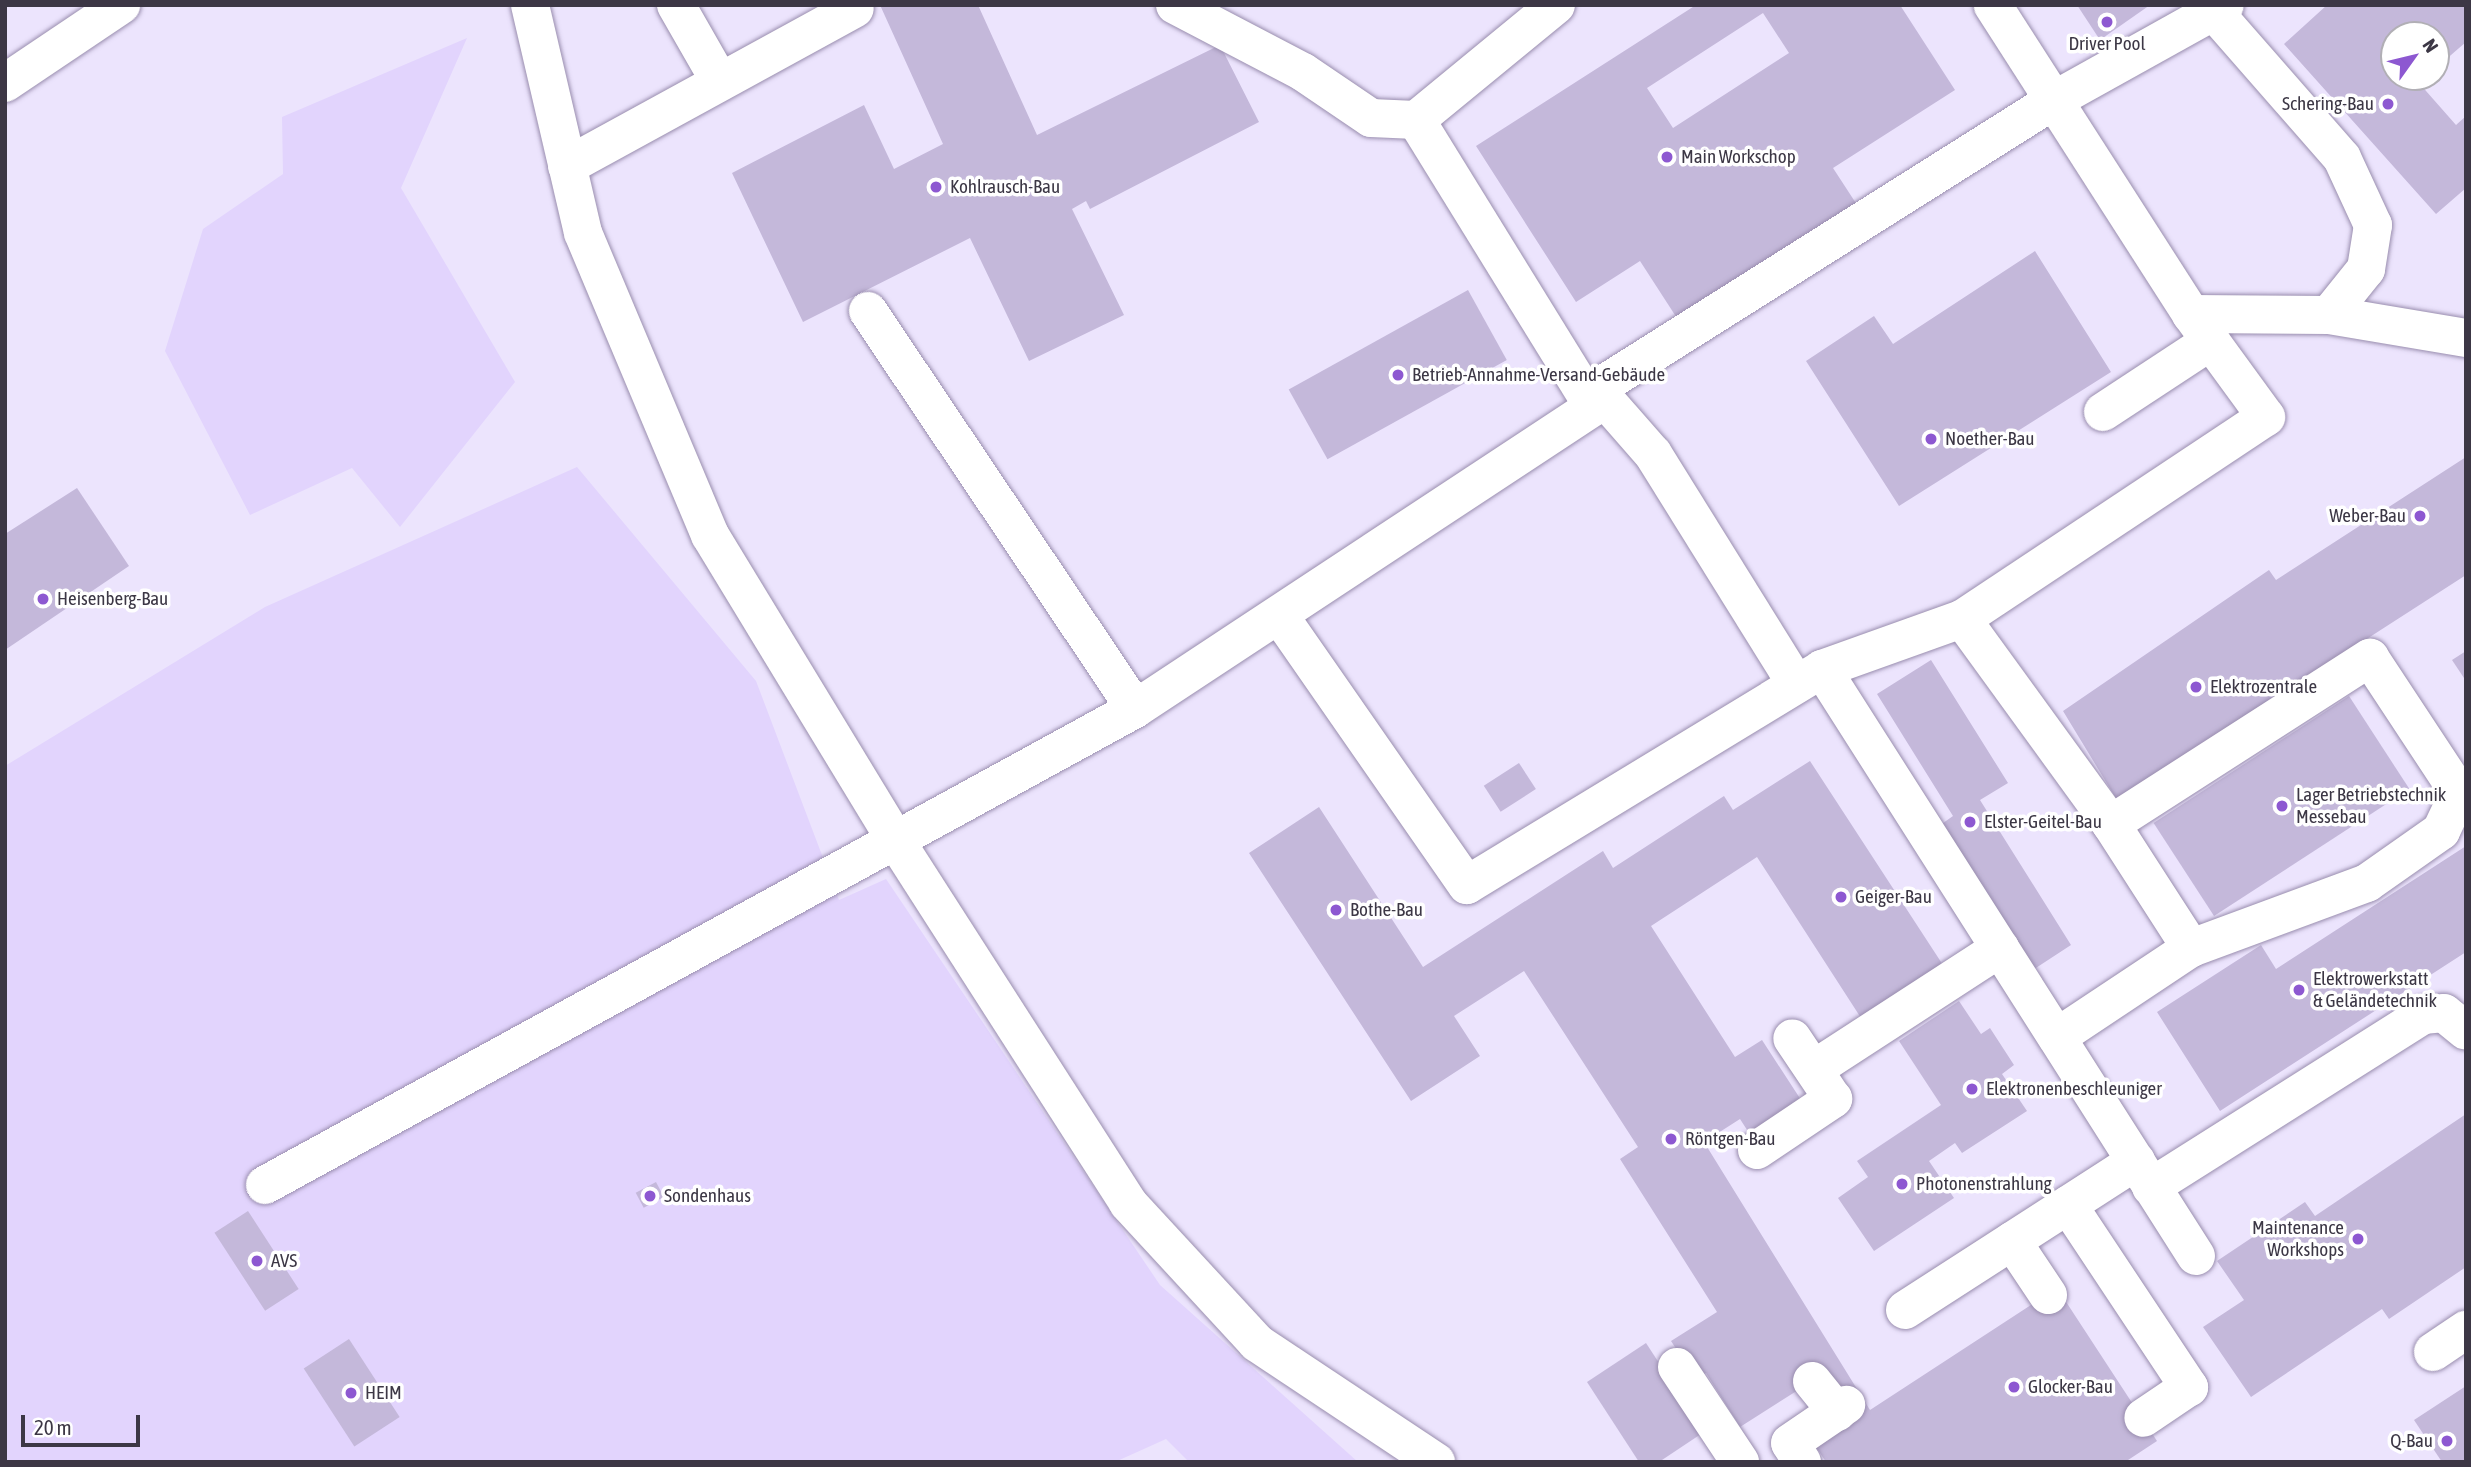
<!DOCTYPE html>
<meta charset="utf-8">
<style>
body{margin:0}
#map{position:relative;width:2471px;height:1467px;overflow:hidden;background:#f7f4fb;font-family:"Asap Condensed",sans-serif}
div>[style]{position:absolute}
.built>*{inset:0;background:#ece4fd}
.green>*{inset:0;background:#e2d4fd}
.building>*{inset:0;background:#c4b8da;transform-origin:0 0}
.roads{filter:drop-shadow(0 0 2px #998dae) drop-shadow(0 0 2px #998dae)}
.minor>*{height:38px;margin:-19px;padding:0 19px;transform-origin:19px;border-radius:19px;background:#fff}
.dots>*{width:19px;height:19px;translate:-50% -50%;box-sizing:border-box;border:4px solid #fff;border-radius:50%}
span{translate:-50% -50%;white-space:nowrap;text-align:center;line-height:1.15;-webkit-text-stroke:7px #fff;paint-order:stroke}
.poi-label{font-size:19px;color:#3c3745}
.right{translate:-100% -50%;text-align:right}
.left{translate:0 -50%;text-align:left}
.frame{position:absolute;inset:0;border:7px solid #3c3745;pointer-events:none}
.north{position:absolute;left:2380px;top:21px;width:70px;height:70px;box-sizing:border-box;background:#fff;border:2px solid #b1afb5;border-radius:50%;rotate:56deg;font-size:19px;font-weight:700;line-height:28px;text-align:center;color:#3c3745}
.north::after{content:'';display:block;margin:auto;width:24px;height:32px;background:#8d58d1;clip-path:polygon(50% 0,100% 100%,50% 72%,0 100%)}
.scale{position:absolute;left:21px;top:1415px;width:119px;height:32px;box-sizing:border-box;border:4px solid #3c3745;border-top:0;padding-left:9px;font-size:21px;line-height:24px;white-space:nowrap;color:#3c3745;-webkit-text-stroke:5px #fff;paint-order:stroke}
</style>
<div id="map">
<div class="built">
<i style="clip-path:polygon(evenodd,5px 5px,2466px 5px,2466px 1462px,5px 1462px,5px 5px,2394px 35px,2436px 35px,2436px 77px,2394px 77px,2394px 35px)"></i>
</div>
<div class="green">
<i style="clip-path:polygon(467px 38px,401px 188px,515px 382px,400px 527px,352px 468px,250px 515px,165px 351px,203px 229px,283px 174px,282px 117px)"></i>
<i style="clip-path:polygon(577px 467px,756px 681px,839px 900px,886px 879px,1160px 1285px,1358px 1462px,1189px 1462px,1166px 1439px,1115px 1462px,5px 1462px,5px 766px,265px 607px)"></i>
</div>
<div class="building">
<i style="clip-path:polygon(880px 5px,978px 5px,1037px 135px,1220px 45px,1259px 122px,1090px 209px,1086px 201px,1072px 209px,1124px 315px,1029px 361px,970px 238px,803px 322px,732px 173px,864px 105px,894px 169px,943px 144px)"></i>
<i style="clip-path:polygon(evenodd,1696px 5px,1900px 5px,1955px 90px,1833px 168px,1863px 214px,1684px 329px,1640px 261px,1576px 302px,1476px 146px,1696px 5px,1763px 13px,1789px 53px,1673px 128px,1647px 88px,1763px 13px)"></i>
<i style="clip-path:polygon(2077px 5px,2150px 5px,2100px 40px)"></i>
<i style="clip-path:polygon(2327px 5px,2466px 5px,2466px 42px,2436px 68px,2436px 35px,2394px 35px,2394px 77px,2426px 77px,2419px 83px,2456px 125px,2466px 116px,2466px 188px,2436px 214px,2284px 44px)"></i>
<i style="clip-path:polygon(2035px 251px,2111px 372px,1899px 506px,1806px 361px,1874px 316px,1893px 344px)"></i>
<i style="left:1468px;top:290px;width:80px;height:205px;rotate:61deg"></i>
<i style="clip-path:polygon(2466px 457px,2466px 575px,2117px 800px,2063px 711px,2269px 570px,2276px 580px)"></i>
<i style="clip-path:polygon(77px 488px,129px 566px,5px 650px,5px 534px)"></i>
<i style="clip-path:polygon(2466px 651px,2466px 681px,2452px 660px)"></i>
<i style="clip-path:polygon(1931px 660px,2008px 783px,1980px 800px,2071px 945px,2028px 973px,1936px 828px,1953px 816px,1877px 694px)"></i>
<i style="left:2349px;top:696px;width:111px;height:233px;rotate:57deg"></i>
<i style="clip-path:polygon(1810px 761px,1943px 965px,1861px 1018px,1757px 857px,1651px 926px,1735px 1057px,1762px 1040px,1803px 1103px,1751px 1136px,1740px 1119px,1704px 1142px,1870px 1410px,2057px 1288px,2157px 1441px,2125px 1462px,1826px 1462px,1816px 1447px,1825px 1373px,1740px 1427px,1706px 1373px,1696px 1379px,1671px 1341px,1717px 1312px,1620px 1159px,1638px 1147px,1524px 971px,1454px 1016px,1480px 1056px,1411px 1101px,1249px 853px,1319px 807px,1423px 967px,1603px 851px,1613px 868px,1724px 796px,1733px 810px)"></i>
<i style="left:1519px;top:763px;width:31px;height:42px;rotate:57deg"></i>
<i style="clip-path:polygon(2466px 846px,2466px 952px,2220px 1111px,2157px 1012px,2261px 945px,2276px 969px)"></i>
<i style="clip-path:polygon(1959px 1001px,1981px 1034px,1990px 1028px,2014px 1065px,2002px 1074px,2027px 1111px,1962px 1153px,1955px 1143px,1929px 1161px,1954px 1198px,1874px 1251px,1838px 1198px,1868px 1177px,1857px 1161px,1941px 1105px,1899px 1041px)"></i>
<i style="clip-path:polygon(2466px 1114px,2466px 1267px,2389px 1319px,2382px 1309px,2251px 1397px,2203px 1327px,2244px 1300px,2217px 1261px,2305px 1202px,2315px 1216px)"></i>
<i style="left:656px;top:1182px;width:17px;height:23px;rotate:62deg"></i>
<i style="left:248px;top:1211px;width:93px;height:40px;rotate:57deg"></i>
<i style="left:349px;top:1339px;width:93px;height:54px;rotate:57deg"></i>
<i style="clip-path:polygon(1646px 1343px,1704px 1432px,1659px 1462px,1639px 1462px,1587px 1382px)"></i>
<i style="clip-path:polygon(2466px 1386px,2466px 1462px,2442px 1462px,2414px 1420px)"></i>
</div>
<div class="roads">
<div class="minor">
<i style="left:530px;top:5px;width:234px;rotate:76.9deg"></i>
<i style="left:583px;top:233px;width:328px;rotate:67.2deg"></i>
<i style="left:710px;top:535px;width:354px;rotate:58.7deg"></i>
<i style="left:894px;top:838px;width:434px;rotate:57.3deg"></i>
<i style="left:1128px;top:1203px;width:190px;rotate:47.3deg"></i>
<i style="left:1257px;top:1343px;width:215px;rotate:33.6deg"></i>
<i style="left:676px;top:5px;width:86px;rotate:60.2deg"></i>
<i style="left:1175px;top:5px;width:144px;rotate:27.6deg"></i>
<i style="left:1303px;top:72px;width:82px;rotate:34.1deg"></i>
<i style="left:1371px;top:118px;width:45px;rotate:2.5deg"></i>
<i style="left:1556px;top:5px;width:181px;rotate:140.6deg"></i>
<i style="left:1416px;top:120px;width:337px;rotate:58.3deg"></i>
<i style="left:2216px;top:14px;width:191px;rotate:48.8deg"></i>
<i style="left:2342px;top:158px;width:74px;rotate:65.2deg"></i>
<i style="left:2373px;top:225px;width:45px;rotate:99deg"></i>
<i style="left:2366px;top:269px;width:59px;rotate:128.8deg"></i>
<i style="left:5px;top:83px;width:140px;rotate:-33.9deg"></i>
<i style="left:567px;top:166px;width:328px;rotate:-28.7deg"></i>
<i style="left:868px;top:311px;width:479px;rotate:56.1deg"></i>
<i style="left:2191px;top:314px;width:138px;rotate:0.4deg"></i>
<i style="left:2329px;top:315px;width:139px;rotate:9.5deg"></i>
<i style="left:1596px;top:389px;width:86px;rotate:48.8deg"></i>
<i style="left:1653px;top:454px;width:271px;rotate:58.1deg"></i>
<i style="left:2103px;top:412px;width:129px;rotate:-33.3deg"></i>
<i style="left:1279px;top:615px;width:329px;rotate:55.2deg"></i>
<i style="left:1467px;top:885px;width:416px;rotate:-31.3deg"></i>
<i style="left:1822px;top:669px;width:149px;rotate:-19.7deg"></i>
<i style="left:1962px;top:619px;width:365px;rotate:-33.6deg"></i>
<i style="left:2266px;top:417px;width:127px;rotate:-126.1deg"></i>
<i style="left:2191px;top:314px;width:367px;rotate:-122.7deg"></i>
<i style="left:1962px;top:619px;width:253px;rotate:54deg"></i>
<i style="left:2111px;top:824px;width:148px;rotate:57.2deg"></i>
<i style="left:2191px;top:948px;width:161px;rotate:146.4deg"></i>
<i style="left:1822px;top:669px;width:696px;rotate:57.5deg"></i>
<i style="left:2111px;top:824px;width:308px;rotate:-32.7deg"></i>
<i style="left:2370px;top:658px;width:162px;rotate:56.6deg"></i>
<i style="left:2459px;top:793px;width:42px;rotate:115.3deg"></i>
<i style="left:2441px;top:831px;width:90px;rotate:144.9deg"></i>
<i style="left:2367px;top:883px;width:188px;rotate:159.7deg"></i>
<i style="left:1814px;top:1069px;width:222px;rotate:-33deg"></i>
<i style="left:1757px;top:1150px;width:92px;rotate:-33.9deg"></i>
<i style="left:1833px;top:1099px;width:73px;rotate:-123.9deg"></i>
<i style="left:265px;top:1185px;width:992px;rotate:-28.68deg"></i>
<i style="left:1135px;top:709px;width:549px;rotate:-33.4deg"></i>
<i style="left:1593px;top:407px;width:18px;rotate:-81deg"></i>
<i style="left:1596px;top:389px;width:544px;rotate:-32.23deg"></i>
<i style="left:2056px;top:99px;width:193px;rotate:-29.1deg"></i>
<i style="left:2151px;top:1187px;width:322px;rotate:-32.3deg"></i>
<i style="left:2423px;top:1015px;width:21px;rotate:-5deg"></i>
<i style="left:2444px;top:1013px;width:28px;rotate:39deg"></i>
<i style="left:2068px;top:1205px;width:219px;rotate:56.4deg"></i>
<i style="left:2189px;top:1387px;width:55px;rotate:146deg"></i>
<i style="left:2012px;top:1241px;width:65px;rotate:56.3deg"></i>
<i style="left:1905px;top:1310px;width:275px;rotate:-32.8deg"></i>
<i style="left:2433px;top:1352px;width:40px;rotate:-34deg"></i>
<i style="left:1677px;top:1367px;width:114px;rotate:56.4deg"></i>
<i style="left:1812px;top:1381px;width:40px;rotate:51deg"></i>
<i style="left:1802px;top:1462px;width:22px;rotate:-122deg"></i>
<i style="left:1790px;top:1443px;width:68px;rotate:-34.2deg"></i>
</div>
</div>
<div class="dots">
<i style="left:2107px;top:22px;background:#8d58d1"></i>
<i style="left:2388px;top:104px;background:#8d58d1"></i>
<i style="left:1667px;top:157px;background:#8d58d1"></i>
<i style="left:936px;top:187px;background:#8d58d1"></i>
<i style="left:1398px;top:375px;background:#8d58d1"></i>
<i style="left:1931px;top:439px;background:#8d58d1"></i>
<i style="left:2420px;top:516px;background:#8d58d1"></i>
<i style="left:43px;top:599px;background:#8d58d1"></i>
<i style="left:2196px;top:687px;background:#8d58d1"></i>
<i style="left:2282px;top:806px;background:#8d58d1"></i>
<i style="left:1970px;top:822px;background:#8d58d1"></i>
<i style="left:1841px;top:897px;background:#8d58d1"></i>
<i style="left:1336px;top:910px;background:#8d58d1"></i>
<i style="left:2299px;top:990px;background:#8d58d1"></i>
<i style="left:1972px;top:1089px;background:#8d58d1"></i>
<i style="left:1671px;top:1139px;background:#8d58d1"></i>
<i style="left:1902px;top:1184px;background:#8d58d1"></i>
<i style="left:650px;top:1196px;background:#8d58d1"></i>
<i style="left:2358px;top:1239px;background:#8d58d1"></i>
<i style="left:257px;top:1261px;background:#8d58d1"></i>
<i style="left:2014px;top:1387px;background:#8d58d1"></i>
<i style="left:351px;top:1393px;background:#8d58d1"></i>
<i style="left:2447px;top:1441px;background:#8d58d1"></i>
</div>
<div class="poi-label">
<span style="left:2107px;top:44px">Driver Pool</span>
<span class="right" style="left:2374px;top:104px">Schering-Bau</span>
<span class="left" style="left:1681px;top:157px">Main Workschop</span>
<span class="left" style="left:950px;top:187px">Kohlrausch-Bau</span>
<span class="left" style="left:1412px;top:375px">Betrieb-Annahme-Versand-Gebäude</span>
<span class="left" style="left:1945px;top:439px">Noether-Bau</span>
<span class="right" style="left:2406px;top:516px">Weber-Bau</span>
<span class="left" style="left:57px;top:599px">Heisenberg-Bau</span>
<span class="left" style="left:2210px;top:687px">Elektrozentrale</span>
<span class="left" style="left:2296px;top:806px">Lager Betriebstechnik<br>Messebau</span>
<span class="left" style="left:1984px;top:822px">Elster-Geitel-Bau</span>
<span class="left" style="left:1855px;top:897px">Geiger-Bau</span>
<span class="left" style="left:1350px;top:910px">Bothe-Bau</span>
<span class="left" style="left:2313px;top:990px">Elektrowerkstatt<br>&amp; Geländetechnik</span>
<span class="left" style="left:1986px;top:1089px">Elektronenbeschleuniger</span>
<span class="left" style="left:1685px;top:1139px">Röntgen-Bau</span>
<span class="left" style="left:1916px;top:1184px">Photonenstrahlung</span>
<span class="left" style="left:664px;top:1196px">Sondenhaus</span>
<span class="right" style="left:2344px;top:1239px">Maintenance<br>Workshops</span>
<span class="left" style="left:271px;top:1261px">AVS</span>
<span class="left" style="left:2028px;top:1387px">Glocker-Bau</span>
<span class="left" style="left:365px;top:1393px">HEIM</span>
<span class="right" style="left:2433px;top:1441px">Q-Bau</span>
</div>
<div class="frame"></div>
<div class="north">N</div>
<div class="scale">20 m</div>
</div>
